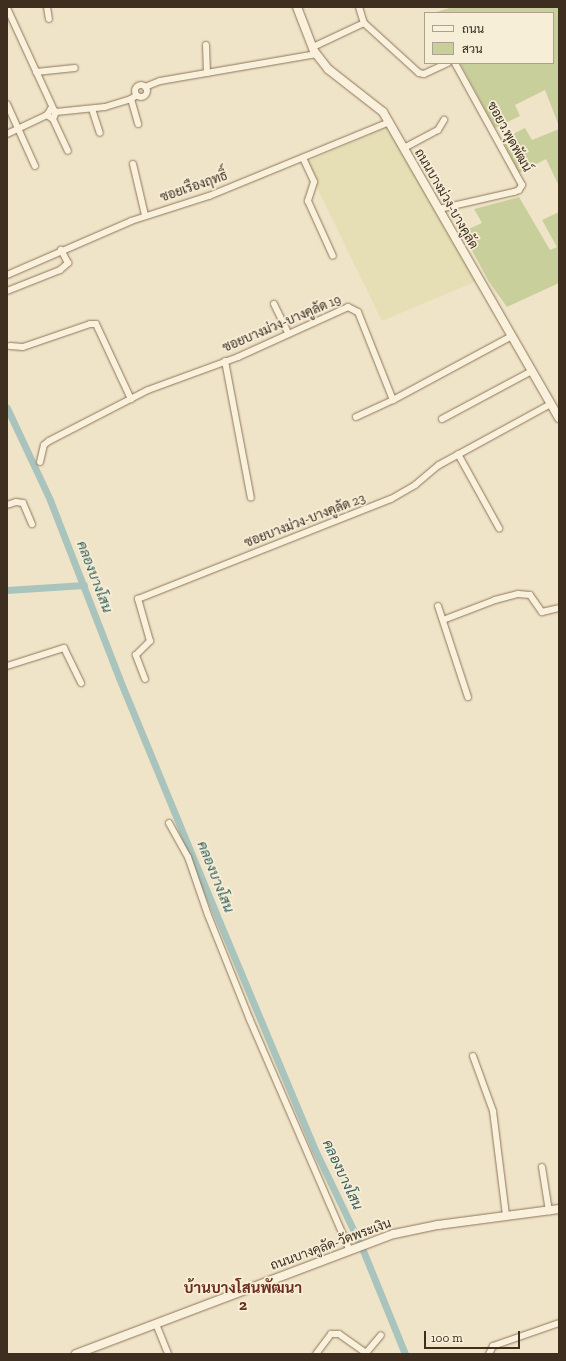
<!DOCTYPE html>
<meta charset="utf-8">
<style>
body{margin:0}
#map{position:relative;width:566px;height:1361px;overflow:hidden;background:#f0e4c8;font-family:"Zilla Slab",Sarabun,serif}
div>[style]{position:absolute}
.farmland>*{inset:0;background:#e6deb5}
.green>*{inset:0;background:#c9cf9b}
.canal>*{height:7px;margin:-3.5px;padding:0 3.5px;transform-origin:3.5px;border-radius:3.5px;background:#a9c4bc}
.roads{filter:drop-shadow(0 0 1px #8d765c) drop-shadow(0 0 1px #8d765c)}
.minor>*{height:6px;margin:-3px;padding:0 3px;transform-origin:3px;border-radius:3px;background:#faf1dc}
.minor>.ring{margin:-3px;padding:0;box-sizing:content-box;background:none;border:6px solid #faf1dc;border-radius:50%}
.tertiary>*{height:8px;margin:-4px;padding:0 4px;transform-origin:4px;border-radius:4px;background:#faf1dc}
span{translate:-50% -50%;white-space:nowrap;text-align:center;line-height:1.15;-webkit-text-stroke:3.5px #f7eed8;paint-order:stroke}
.street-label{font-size:13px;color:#3d2e20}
.water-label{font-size:14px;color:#2f5d5a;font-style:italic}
.quarter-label{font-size:15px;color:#6b2e1e;font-weight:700}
.frame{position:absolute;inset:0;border:8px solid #3d2e20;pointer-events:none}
.legend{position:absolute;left:424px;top:12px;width:130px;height:52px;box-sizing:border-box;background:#f7eed8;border:1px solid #ada18e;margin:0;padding:5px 7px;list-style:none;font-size:12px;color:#3d2e20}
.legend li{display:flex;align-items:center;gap:8px;height:20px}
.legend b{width:20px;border:1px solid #ada18e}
.scale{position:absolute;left:424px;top:1331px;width:96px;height:18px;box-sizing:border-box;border:2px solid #3d2e20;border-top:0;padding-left:5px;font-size:12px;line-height:14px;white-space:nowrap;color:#3d2e20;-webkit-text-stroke:3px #f7eed8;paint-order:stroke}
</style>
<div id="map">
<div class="farmland">
<i style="clip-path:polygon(389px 126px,477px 281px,382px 321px,320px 194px,307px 162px)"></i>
</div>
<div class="green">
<i style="clip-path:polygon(453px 7px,559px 7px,559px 126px,545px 90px,515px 105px,520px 116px,495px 128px,460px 63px,553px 63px,553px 13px,433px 13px)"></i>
<i style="clip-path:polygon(525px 128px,532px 140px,559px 129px,559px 186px,546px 159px,519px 173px,502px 139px)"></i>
<i style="clip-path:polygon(519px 197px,550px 250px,557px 247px,542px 220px,559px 212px,559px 283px,507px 307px,489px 282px,462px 232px,482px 223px,474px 209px)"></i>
</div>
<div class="canal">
<i style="left:7px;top:408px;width:102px;rotate:64.9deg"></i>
<i style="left:50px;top:500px;width:191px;rotate:68.8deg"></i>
<i style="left:119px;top:678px;width:265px;rotate:67.6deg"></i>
<i style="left:220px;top:923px;width:246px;rotate:67.3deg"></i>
<i style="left:315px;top:1150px;width:109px;rotate:64.4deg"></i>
<i style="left:362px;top:1248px;width:114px;rotate:67.9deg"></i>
<i style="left:7px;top:590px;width:77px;rotate:-3.7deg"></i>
</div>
<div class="roads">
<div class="minor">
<i style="left:47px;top:7px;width:12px;rotate:81deg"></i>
<i style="left:359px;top:7px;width:17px;rotate:73deg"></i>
<i style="left:7px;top:8px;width:112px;rotate:65.3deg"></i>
<i style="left:206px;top:45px;width:28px;rotate:88deg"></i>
<i style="left:313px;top:47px;width:56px;rotate:-25.2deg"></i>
<i style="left:364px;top:23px;width:74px;rotate:42.3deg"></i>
<i style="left:419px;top:73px;width:5px;rotate:11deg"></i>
<i style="left:424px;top:74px;width:26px;rotate:-25deg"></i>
<i style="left:36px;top:72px;width:39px;rotate:-6deg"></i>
<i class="ring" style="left:135px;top:85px;width:6px;height:6px"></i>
<i style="left:145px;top:87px;width:16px;rotate:-22deg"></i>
<i style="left:160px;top:81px;width:159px;rotate:-9.8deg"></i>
<i style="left:131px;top:99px;width:26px;rotate:74deg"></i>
<i style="left:7px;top:104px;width:68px;rotate:65.7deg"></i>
<i style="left:92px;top:109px;width:25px;rotate:72deg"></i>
<i style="left:56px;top:112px;width:49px;rotate:-5.8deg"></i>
<i style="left:105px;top:107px;width:27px;rotate:-17deg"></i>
<i style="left:131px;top:99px;width:7px;rotate:-34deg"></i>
<i style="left:53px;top:119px;width:8px;rotate:-67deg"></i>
<i style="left:56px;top:112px;width:6px;rotate:-149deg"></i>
<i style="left:51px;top:109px;width:7px;rotate:124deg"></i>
<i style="left:47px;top:115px;width:7px;rotate:34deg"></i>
<i style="left:53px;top:119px;width:35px;rotate:65deg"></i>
<i style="left:7px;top:134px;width:44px;rotate:-25.4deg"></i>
<i style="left:404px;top:148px;width:38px;rotate:-28deg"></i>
<i style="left:438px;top:130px;width:12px;rotate:-59deg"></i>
<i style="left:303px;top:158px;width:26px;rotate:65deg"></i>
<i style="left:314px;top:182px;width:20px;rotate:108deg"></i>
<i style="left:308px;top:201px;width:60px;rotate:65.6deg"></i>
<i style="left:133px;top:164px;width:52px;rotate:76.8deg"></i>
<i style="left:439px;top:209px;width:77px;rotate:-12.8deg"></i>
<i style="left:514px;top:192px;width:5px;rotate:-22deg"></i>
<i style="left:519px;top:190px;width:6px;rotate:-59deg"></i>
<i style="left:522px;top:185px;width:139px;rotate:-118.8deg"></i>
<i style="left:7px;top:275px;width:135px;rotate:-23.5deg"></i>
<i style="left:131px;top:221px;width:82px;rotate:-17.8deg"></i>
<i style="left:209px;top:196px;width:195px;rotate:-22.3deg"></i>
<i style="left:7px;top:291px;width:57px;rotate:-21.6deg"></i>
<i style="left:60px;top:270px;width:11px;rotate:-41deg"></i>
<i style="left:68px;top:263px;width:15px;rotate:-118deg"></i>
<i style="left:274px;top:304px;width:32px;rotate:64deg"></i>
<i style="left:10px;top:346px;width:13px;rotate:4deg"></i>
<i style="left:23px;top:347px;width:71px;rotate:-18.9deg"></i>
<i style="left:90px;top:324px;width:6px"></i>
<i style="left:96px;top:324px;width:83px;rotate:65deg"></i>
<i style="left:225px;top:361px;width:139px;rotate:79.3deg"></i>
<i style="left:356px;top:417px;width:41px;rotate:-24.7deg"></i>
<i style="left:442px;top:419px;width:102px;rotate:-28.1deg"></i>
<i style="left:458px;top:454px;width:85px;rotate:61deg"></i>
<i style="left:40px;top:462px;width:17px;rotate:-77deg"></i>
<i style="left:44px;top:445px;width:6px;rotate:-39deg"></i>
<i style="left:49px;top:441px;width:111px;rotate:-27.3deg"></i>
<i style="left:148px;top:390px;width:96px;rotate:-20.1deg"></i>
<i style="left:238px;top:357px;width:121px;rotate:-24.4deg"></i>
<i style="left:348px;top:307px;width:11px;rotate:27deg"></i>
<i style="left:358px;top:312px;width:95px;rotate:68.3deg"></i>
<i style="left:393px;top:400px;width:135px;rotate:-28.3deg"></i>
<i style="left:7px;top:505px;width:9px;rotate:-18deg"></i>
<i style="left:16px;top:502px;width:7px;rotate:8deg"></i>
<i style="left:23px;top:503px;width:23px;rotate:67deg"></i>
<i style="left:438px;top:606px;width:96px;rotate:71.8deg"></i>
<i style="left:443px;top:620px;width:56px;rotate:-21deg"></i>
<i style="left:495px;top:600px;width:24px;rotate:-15deg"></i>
<i style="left:518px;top:594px;width:12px;rotate:5deg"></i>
<i style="left:530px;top:595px;width:21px;rotate:55deg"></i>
<i style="left:542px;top:612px;width:17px;rotate:-13deg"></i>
<i style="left:7px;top:666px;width:60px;rotate:-17.5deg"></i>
<i style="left:64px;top:648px;width:39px;rotate:64deg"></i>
<i style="left:145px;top:679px;width:26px;rotate:-111deg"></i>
<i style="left:136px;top:655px;width:20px;rotate:-45deg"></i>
<i style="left:150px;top:641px;width:44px;rotate:-105.9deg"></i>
<i style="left:138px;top:599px;width:272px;rotate:-21.6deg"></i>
<i style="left:391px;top:499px;width:28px;rotate:-30deg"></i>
<i style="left:415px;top:485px;width:31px;rotate:-40deg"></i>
<i style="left:439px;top:465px;width:128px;rotate:-28.6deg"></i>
<i style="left:169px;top:823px;width:39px;rotate:61deg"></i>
<i style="left:188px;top:857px;width:61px;rotate:71deg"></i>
<i style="left:208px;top:915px;width:113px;rotate:68.2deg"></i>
<i style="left:250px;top:1020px;width:249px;rotate:66.6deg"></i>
<i style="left:473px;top:1056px;width:59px;rotate:70deg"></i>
<i style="left:493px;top:1111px;width:106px;rotate:82.9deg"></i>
<i style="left:542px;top:1167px;width:45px;rotate:81deg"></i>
<i style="left:156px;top:1324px;width:32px;rotate:68deg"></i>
<i style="left:316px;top:1354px;width:25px;rotate:-53deg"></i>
<i style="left:331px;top:1334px;width:8px"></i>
<i style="left:339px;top:1334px;width:33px;rotate:35deg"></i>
<i style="left:366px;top:1353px;width:23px;rotate:-50deg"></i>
<i style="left:489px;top:1354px;width:9px;rotate:-63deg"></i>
<i style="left:493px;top:1346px;width:70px;rotate:-19.2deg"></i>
</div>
<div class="tertiary">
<i style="left:297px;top:7px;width:47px;rotate:68.9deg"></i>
<i style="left:314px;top:51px;width:23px;rotate:52deg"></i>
<i style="left:328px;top:69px;width:70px;rotate:38deg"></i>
<i style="left:383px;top:112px;width:353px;rotate:60.1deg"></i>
<i style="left:76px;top:1354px;width:340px;rotate:-20.7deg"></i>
<i style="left:394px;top:1234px;width:45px;rotate:-11.6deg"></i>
<i style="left:438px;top:1225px;width:122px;rotate:-7.5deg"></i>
</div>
</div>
<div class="street-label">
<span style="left:509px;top:137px;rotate:61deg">ซอยว.พุดพัฒน์</span>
<span style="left:194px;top:187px;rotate:-19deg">ซอยเรืองฤทธิ์</span>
<span style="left:446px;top:199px;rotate:60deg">ถนนบางม่วง-บางคูลัด</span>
<span style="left:282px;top:324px;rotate:-23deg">ซอยบางม่วง-บางคูลัด 19</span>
<span style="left:305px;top:521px;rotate:-21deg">ซอยบางม่วง-บางคูลัด 23</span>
<span style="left:331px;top:1245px;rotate:-20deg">ถนนบางคูลัด-วัดพระเงิน</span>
</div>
<div class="water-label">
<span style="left:94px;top:577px;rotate:69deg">คลองบางโสน</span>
<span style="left:215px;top:877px;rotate:68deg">คลองบางโสน</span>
<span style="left:342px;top:1175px;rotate:65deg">คลองบางโสน</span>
</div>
<div class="quarter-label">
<span style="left:243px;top:1297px">บ้านบางโสนพัฒนา<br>2</span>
</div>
<div class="frame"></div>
<ul class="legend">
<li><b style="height:5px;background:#faf1dc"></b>ถนน</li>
<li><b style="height:11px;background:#c9cf9b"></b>สวน</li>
</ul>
<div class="scale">100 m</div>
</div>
